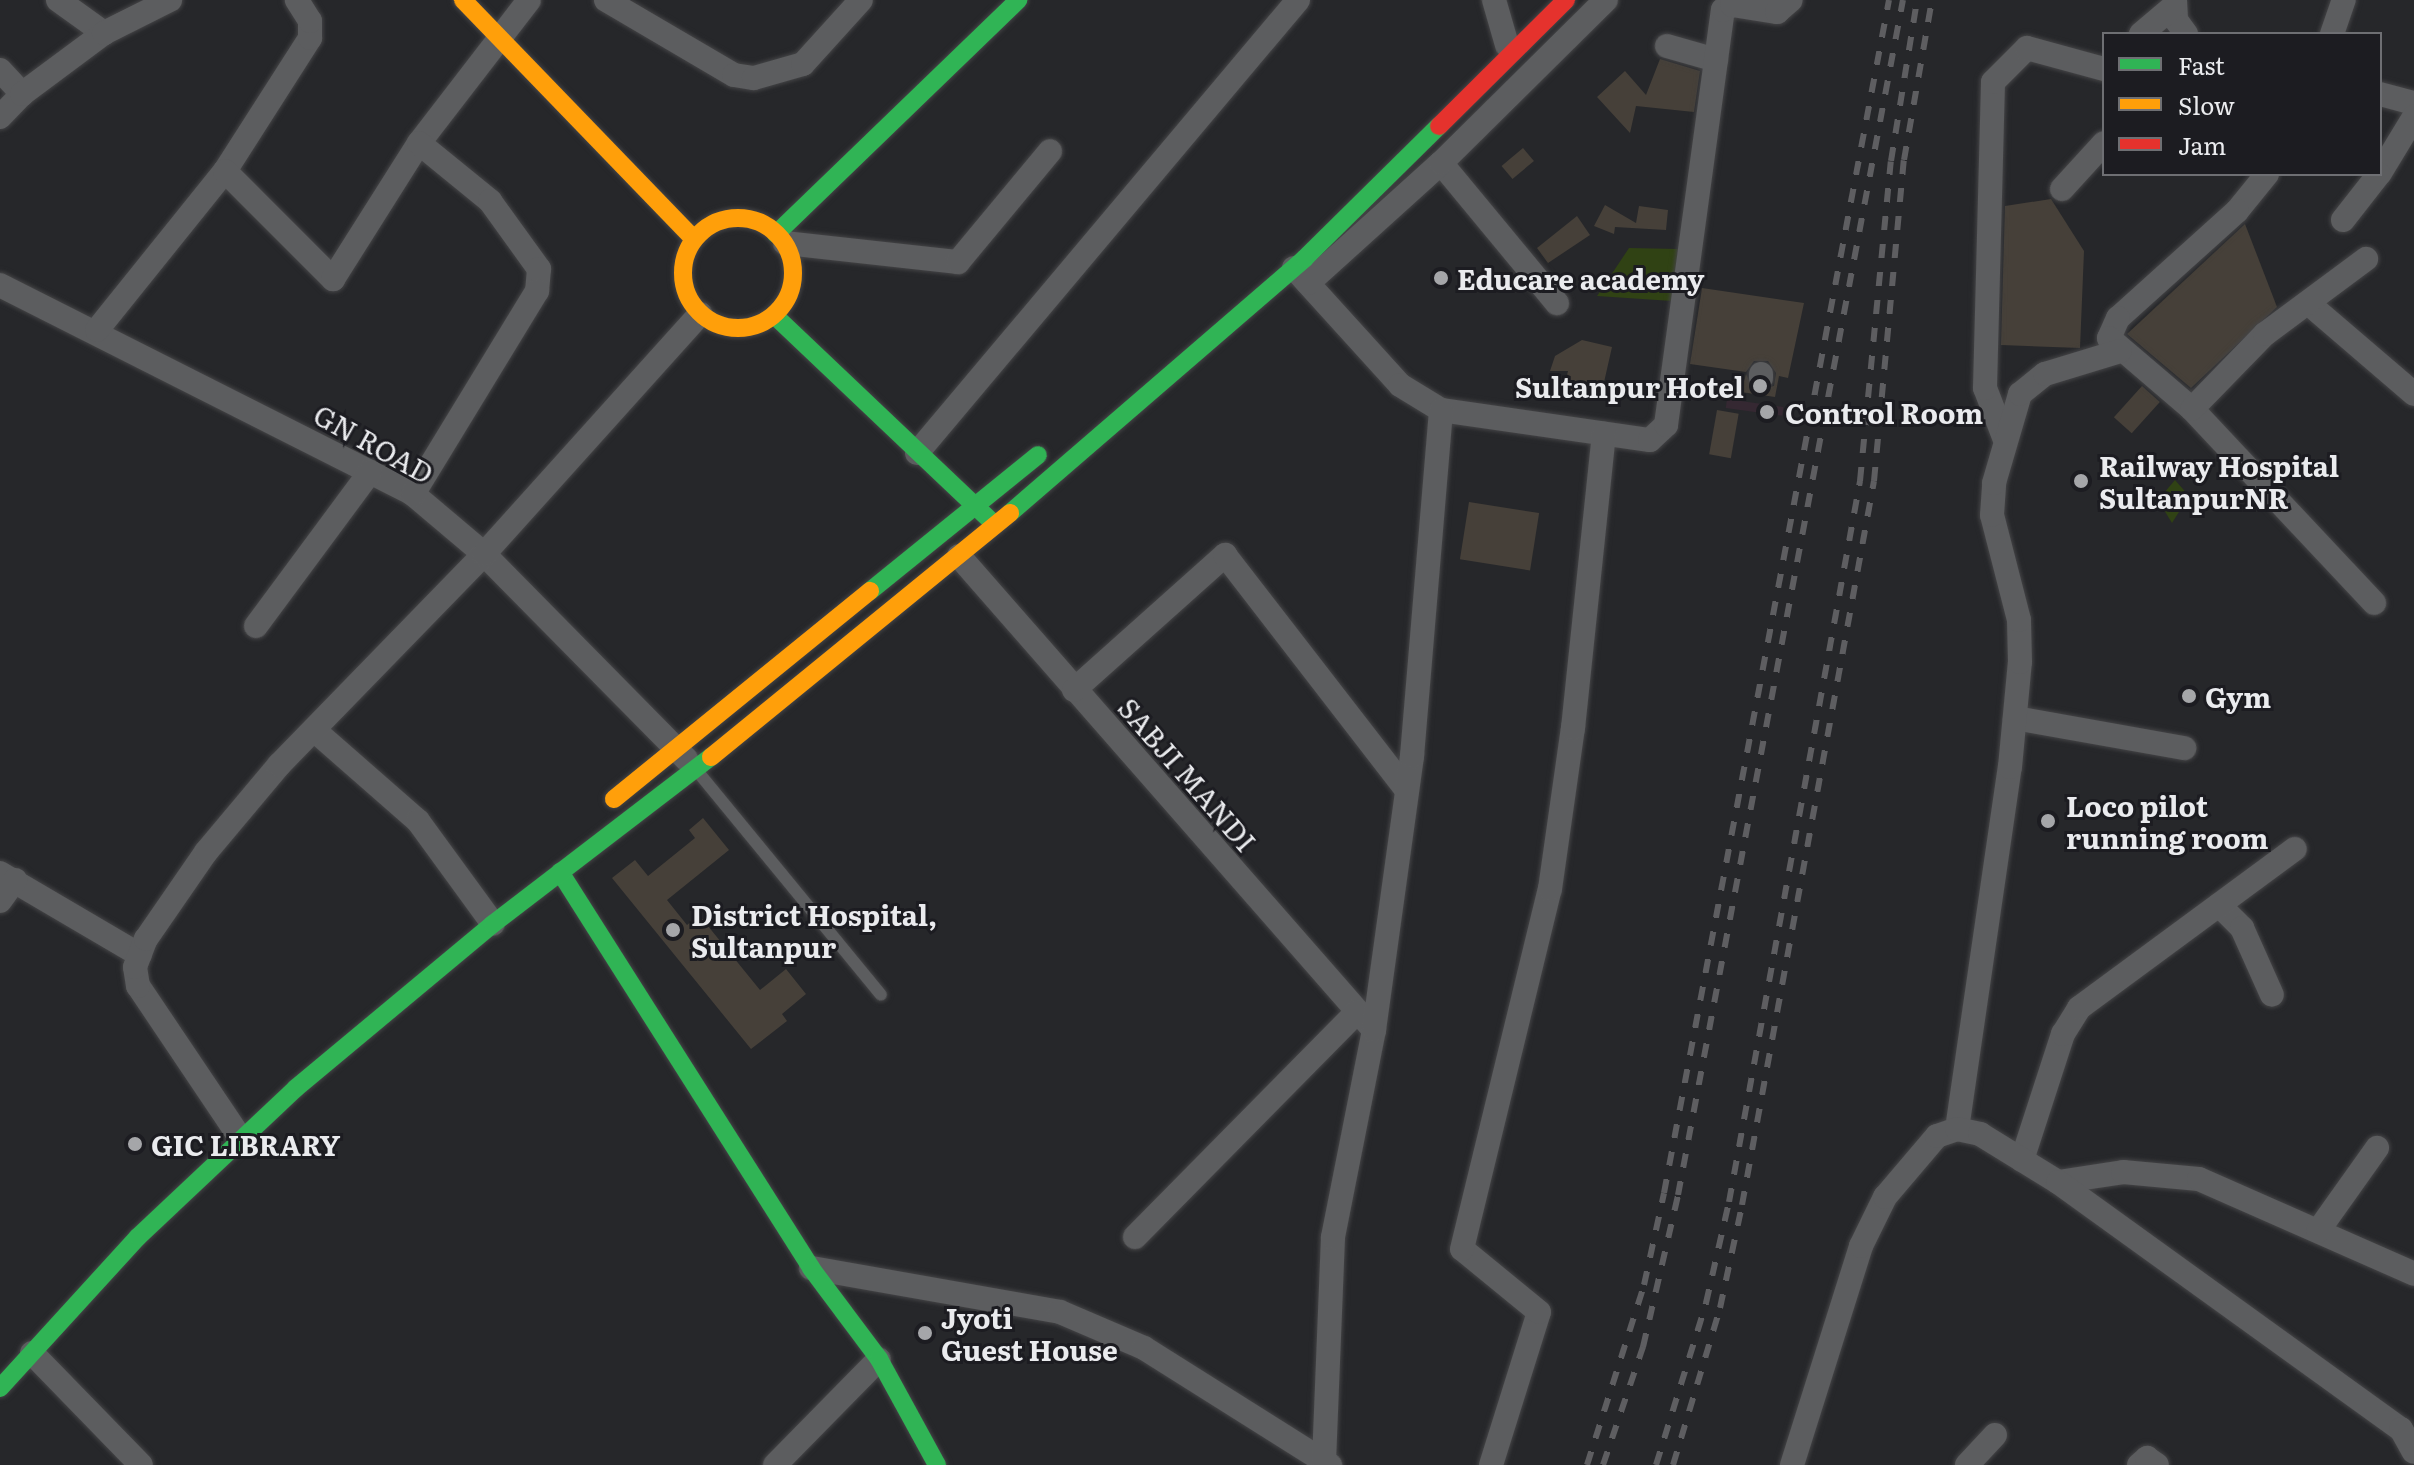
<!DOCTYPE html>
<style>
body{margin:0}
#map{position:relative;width:2414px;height:1465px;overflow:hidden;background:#26272a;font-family:Literata,serif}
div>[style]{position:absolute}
.medical>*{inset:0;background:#352832;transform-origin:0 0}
.green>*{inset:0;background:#304214}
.building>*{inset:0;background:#464039;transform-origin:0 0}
.roads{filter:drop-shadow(0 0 2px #444446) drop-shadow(0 0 2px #444446)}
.lane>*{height:12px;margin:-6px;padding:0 6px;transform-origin:6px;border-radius:6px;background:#5c5d5f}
.street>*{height:24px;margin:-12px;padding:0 12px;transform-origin:12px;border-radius:12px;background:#5c5d5f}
.fast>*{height:18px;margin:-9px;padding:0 9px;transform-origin:9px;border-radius:9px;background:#30b455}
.slow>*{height:18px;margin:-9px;padding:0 9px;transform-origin:9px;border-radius:9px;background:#ff9f0a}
.slow>.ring{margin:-9px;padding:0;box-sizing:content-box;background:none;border:18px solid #ff9f0a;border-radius:50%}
.jam>*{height:18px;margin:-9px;padding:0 9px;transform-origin:9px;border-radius:9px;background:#e5322d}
.rail>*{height:6px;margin-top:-3px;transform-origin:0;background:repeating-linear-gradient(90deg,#5e5e61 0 14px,transparent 0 28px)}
.dots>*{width:22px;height:22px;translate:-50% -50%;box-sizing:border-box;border:4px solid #1c1c21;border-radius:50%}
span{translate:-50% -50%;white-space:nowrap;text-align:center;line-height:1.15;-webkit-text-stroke:6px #1c1c21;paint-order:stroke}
.poi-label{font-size:28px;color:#eaebee;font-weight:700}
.left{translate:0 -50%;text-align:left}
.right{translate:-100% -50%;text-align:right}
.street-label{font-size:28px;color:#eaebee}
.legend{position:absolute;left:2102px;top:32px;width:280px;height:144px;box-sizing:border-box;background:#1c1c21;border:2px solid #6e6f73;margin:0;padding:10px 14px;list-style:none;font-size:24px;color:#eaebee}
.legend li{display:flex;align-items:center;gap:16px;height:40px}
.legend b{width:40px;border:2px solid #6e6f73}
</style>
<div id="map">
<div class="medical">
<i style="left:1727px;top:399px;width:57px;height:9px;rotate:8deg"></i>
</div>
<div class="green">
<i style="clip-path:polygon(1629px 248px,1678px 249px,1672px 301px,1597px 296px)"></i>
<i style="clip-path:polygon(2175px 480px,2189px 496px,2172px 523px,2158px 500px)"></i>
</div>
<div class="building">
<i style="clip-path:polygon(1660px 59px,1700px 71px,1694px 112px,1636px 106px,1630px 133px,1597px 97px,1625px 71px,1646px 95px)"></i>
<i style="left:1523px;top:148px;width:17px;height:28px;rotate:50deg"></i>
<i style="clip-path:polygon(2051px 199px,2084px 251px,2080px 348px,2001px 345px,2005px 206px)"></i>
<i style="clip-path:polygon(1605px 205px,1636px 223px,1639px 206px,1668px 210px,1666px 230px,1615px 227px,1614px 234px,1594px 226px)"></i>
<i style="clip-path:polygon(1577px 216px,1590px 235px,1548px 263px,1537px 248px)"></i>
<i style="clip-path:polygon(2245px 224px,2277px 307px,2191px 388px,2127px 334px)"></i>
<i style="clip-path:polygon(1702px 288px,1804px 303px,1788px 378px,1779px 376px,1775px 397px,1741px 392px,1746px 374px,1754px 391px,1774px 386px,1776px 373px,1768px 361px,1754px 361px,1746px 372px,1690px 364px)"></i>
<i style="clip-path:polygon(1582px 340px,1612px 347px,1600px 400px,1563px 391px,1568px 371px,1550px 371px,1555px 356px)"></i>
<i style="left:2142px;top:386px;width:24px;height:42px;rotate:42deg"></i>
<i style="left:1717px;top:410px;width:22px;height:45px;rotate:10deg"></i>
<i style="left:1469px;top:502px;width:71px;height:58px;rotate:9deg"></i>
<i style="clip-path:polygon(703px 818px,729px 850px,667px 900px,687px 925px,699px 915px,760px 990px,786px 969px,806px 994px,782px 1014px,787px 1021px,751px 1049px,612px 878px,635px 860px,648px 876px,695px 838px,689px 830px)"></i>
</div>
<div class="roads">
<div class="lane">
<i style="left:698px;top:772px;width:288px;rotate:50.6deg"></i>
</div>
<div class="street">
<i style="left:58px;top:0;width:57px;rotate:35.7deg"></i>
<i style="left:606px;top:0;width:148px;rotate:30.4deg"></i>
<i style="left:734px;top:75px;width:20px;rotate:9deg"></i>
<i style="left:754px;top:78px;width:51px;rotate:-15.9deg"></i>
<i style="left:803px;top:64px;width:86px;rotate:-47.8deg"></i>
<i style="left:1494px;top:0;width:47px;rotate:73.9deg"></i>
<i style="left:2175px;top:0;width:20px;rotate:87deg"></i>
<i style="left:2176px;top:20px;width:17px;rotate:54deg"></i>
<i style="left:2141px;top:34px;width:43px;rotate:-40.3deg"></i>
<i style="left:2332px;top:34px;width:36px;rotate:-71deg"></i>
<i style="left:1667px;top:46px;width:51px;rotate:15.9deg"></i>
<i style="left:0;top:70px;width:33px;rotate:47deg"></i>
<i style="left:2380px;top:94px;width:35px;rotate:15deg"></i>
<i style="left:0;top:117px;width:32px;rotate:-46deg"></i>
<i style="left:22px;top:94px;width:102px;rotate:-36.6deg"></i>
<i style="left:104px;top:33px;width:74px;rotate:-26.6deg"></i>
<i style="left:419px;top:143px;width:180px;rotate:-52.4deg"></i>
<i style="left:1441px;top:163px;width:182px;rotate:50.4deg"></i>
<i style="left:225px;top:171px;width:158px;rotate:-57.4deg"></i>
<i style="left:310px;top:38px;width:17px;rotate:-90deg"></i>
<i style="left:310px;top:21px;width:25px;rotate:-122deg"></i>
<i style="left:2380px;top:173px;width:66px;rotate:-58.7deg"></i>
<i style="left:2267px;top:174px;width:48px;rotate:129deg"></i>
<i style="left:2237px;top:211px;width:160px;rotate:138deg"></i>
<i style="left:2118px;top:318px;width:22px;rotate:114deg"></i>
<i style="left:2109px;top:338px;width:109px;rotate:40.5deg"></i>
<i style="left:2192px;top:409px;width:266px;rotate:46.8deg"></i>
<i style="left:2062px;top:189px;width:62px;rotate:-47.6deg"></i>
<i style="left:2343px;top:220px;width:58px;rotate:-52deg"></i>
<i style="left:785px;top:243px;width:174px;rotate:6.3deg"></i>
<i style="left:958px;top:262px;width:144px;rotate:-50.3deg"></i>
<i style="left:1294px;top:268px;width:158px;rotate:47.8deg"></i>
<i style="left:1400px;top:385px;width:48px;rotate:31.4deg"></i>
<i style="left:1441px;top:410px;width:211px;rotate:8.2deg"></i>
<i style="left:1650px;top:440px;width:22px;rotate:-43deg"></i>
<i style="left:1666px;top:425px;width:419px;rotate:-82.2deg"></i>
<i style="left:1723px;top:10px;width:10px;rotate:-29deg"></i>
<i style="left:1732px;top:5px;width:46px;rotate:8.8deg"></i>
<i style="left:1777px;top:12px;width:18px;rotate:-41deg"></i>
<i style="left:1308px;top:283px;width:179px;rotate:-42.1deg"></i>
<i style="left:1441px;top:163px;width:232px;rotate:-44.7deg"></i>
<i style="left:0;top:285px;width:463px;rotate:26.8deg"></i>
<i style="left:413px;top:494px;width:93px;rotate:40.2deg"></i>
<i style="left:484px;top:554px;width:288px;rotate:45.4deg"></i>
<i style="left:2308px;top:303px;width:140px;rotate:40.6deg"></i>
<i style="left:97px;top:330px;width:204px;rotate:-51.2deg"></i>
<i style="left:225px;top:171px;width:153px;rotate:45deg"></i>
<i style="left:333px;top:279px;width:161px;rotate:-57.7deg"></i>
<i style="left:419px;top:143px;width:92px;rotate:39.2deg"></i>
<i style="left:490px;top:201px;width:84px;rotate:54.2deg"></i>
<i style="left:539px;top:269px;width:22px;rotate:95deg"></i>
<i style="left:537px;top:291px;width:238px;rotate:121.4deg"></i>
<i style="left:1761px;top:378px;width:4px;rotate:-90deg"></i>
<i style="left:2192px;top:409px;width:105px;rotate:-45.8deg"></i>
<i style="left:2265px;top:334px;width:126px;rotate:-36.6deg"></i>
<i style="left:2005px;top:440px;width:56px;rotate:-111deg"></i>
<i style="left:1985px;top:388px;width:306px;rotate:-88.5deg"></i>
<i style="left:1993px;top:82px;width:48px;rotate:-45deg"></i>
<i style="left:2027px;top:48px;width:80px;rotate:15.3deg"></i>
<i style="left:917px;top:453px;width:592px;rotate:-49.93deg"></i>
<i style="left:959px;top:556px;width:630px;rotate:48.8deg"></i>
<i style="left:256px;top:626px;width:192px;rotate:-53.5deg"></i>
<i style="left:1074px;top:690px;width:203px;rotate:-41.8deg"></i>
<i style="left:1225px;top:555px;width:294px;rotate:52.3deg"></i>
<i style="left:2015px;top:718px;width:172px;rotate:10.1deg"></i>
<i style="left:314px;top:730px;width:138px;rotate:41.2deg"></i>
<i style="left:418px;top:821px;width:127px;rotate:53.9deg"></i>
<i style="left:0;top:873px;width:162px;rotate:30.4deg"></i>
<i style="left:0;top:901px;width:26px;rotate:-54deg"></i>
<i style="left:2219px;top:905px;width:33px;rotate:45deg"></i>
<i style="left:2242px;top:928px;width:73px;rotate:65.9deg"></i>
<i style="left:1957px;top:1129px;width:366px;rotate:-81.7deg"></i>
<i style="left:2010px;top:767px;width:105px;rotate:-84.6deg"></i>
<i style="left:2020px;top:662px;width:42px;rotate:-91.4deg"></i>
<i style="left:2019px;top:620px;width:108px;rotate:-104.4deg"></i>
<i style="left:1992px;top:515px;width:32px;rotate:-86deg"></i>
<i style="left:1994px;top:483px;width:93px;rotate:-73.7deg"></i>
<i style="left:2020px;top:394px;width:32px;rotate:-39deg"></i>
<i style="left:2045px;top:374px;width:78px;rotate:-17deg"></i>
<i style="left:241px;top:1139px;width:184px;rotate:-123.9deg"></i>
<i style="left:138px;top:986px;width:19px;rotate:-99deg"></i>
<i style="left:135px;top:967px;width:30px;rotate:-69deg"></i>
<i style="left:146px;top:939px;width:106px;rotate:-55.4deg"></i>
<i style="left:206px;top:852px;width:114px;rotate:-50deg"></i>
<i style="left:279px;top:765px;width:294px;rotate:-45.8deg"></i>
<i style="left:484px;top:554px;width:323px;rotate:-48deg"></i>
<i style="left:2022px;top:1160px;width:133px;rotate:-72deg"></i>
<i style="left:2063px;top:1034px;width:31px;rotate:-58deg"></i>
<i style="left:2079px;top:1008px;width:268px;rotate:-36.4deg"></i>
<i style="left:2058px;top:1182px;width:66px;rotate:-8.7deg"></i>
<i style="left:2123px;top:1172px;width:76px;rotate:5.3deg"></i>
<i style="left:2199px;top:1179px;width:235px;rotate:23.8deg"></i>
<i style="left:2318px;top:1231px;width:102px;rotate:-54.6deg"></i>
<i style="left:1135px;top:1237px;width:316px;rotate:-45.4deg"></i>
<i style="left:811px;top:1268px;width:253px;rotate:10deg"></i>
<i style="left:1060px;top:1312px;width:91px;rotate:23.2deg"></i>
<i style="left:1144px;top:1348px;width:220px;rotate:32.2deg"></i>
<i style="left:32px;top:1353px;width:156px;rotate:45.8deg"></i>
<i style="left:1324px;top:1461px;width:224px;rotate:-87.7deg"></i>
<i style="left:1333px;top:1237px;width:211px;rotate:-78.8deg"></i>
<i style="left:1374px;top:1030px;width:277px;rotate:-82.1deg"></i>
<i style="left:1412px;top:756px;width:347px;rotate:-85.2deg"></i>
<i style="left:775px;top:1465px;width:148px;rotate:-45.5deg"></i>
<i style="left:1491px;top:1465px;width:160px;rotate:-72.6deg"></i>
<i style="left:1539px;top:1312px;width:99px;rotate:-140.7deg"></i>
<i style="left:1462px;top:1249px;width:371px;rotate:-76.3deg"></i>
<i style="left:1550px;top:889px;width:163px;rotate:-81.9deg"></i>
<i style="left:1573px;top:728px;width:296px;rotate:-84deg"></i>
<i style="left:1792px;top:1465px;width:230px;rotate:-72.5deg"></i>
<i style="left:1861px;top:1246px;width:55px;rotate:-63.9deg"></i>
<i style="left:1885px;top:1197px;width:80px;rotate:-49.6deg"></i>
<i style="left:1937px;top:1136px;width:21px;rotate:-19deg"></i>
<i style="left:1957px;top:1129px;width:24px;rotate:12deg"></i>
<i style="left:1980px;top:1134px;width:92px;rotate:31.6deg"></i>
<i style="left:2058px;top:1182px;width:423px;rotate:35.8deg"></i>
<i style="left:2401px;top:1429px;width:26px;rotate:61deg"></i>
<i style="left:1967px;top:1465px;width:41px;rotate:-47deg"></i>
<i style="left:2139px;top:1465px;width:11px;rotate:-41deg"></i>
<i style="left:2147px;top:1458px;width:12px;rotate:35deg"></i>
</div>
<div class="fast">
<i style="left:776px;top:234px;width:337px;rotate:-44deg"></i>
<i style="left:775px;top:316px;width:303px;rotate:43.5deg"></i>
<i style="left:1010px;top:513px;width:390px;rotate:-40.8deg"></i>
<i style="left:1305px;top:258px;width:188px;rotate:-44.6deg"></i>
<i style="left:870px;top:591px;width:216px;rotate:-39deg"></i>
<i style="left:560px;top:872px;width:469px;rotate:57.6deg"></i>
<i style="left:811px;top:1268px;width:114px;rotate:53.2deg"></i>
<i style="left:879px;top:1359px;width:121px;rotate:61.3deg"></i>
<i style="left:0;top:1388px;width:205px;rotate:-47.6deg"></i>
<i style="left:138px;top:1237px;width:217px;rotate:-43.3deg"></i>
<i style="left:296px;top:1088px;width:256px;rotate:-39.8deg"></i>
<i style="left:493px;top:924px;width:275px;rotate:-37.5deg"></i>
</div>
<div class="slow">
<i style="left:463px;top:0;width:332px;rotate:46deg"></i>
<i class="ring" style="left:683px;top:218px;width:92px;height:92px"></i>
<i style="left:711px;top:757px;width:386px;rotate:-39.2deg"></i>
<i style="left:614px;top:799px;width:330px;rotate:-39.1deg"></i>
</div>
<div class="jam">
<i style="left:1439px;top:126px;width:179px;rotate:-44.8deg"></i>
</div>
</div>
<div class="rail">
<i style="left:1587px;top:1465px;width:189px;rotate:-72.4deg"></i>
<i style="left:1644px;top:1285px;width:94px;rotate:-77.7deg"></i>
<i style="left:1664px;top:1193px;width:1214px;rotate:-79.32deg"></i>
<i style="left:1603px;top:1465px;width:125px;rotate:-71.3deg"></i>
<i style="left:1643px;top:1347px;width:156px;rotate:-77deg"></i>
<i style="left:1678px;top:1195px;width:1216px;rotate:-79.34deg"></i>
<i style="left:1656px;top:1465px;width:170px;rotate:-72.8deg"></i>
<i style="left:1706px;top:1303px;width:104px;rotate:-77.2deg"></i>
<i style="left:1729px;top:1202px;width:733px;rotate:-79.7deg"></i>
<i style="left:1860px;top:481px;width:321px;rotate:-84.5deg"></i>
<i style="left:1891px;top:161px;width:163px;rotate:-80.8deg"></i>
<i style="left:1673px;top:1465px;width:164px;rotate:-73.3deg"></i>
<i style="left:1720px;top:1308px;width:105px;rotate:-77.9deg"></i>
<i style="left:1742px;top:1205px;width:736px;rotate:-79.67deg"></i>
<i style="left:1874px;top:481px;width:322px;rotate:-84.7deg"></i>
<i style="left:1904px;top:160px;width:162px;rotate:-80.1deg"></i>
</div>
<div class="dots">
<i style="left:1441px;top:278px;background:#a5a6a9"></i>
<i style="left:1760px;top:386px;background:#a5a6a9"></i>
<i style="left:1767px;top:412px;background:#a5a6a9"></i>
<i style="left:2081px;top:481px;background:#a5a6a9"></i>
<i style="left:2189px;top:696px;background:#a5a6a9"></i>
<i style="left:2048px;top:821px;background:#a5a6a9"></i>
<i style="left:673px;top:930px;background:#a5a6a9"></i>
<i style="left:135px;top:1144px;background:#a5a6a9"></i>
<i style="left:925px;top:1333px;background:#a5a6a9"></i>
</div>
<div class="poi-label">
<span class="left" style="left:1457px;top:278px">Educare academy</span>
<span class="right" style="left:1744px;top:386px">Sultanpur Hotel</span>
<span class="left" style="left:1785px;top:412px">Control Room</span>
<span class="left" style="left:2099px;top:481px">Railway Hospital<br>SultanpurNR</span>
<span class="left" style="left:2205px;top:696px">Gym</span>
<span class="left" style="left:2066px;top:821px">Loco pilot<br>running room</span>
<span class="left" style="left:691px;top:930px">District Hospital,<br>Sultanpur</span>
<span class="left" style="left:151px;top:1144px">GIC LIBRARY</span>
<span class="left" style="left:941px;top:1333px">Jyoti<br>Guest House</span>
</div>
<div class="street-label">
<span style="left:374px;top:443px;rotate:29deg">GN ROAD</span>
<span style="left:1188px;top:774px;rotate:49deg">SABJI MANDI</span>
</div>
<ul class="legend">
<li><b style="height:10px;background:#30b455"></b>Fast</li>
<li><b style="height:10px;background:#ff9f0a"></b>Slow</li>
<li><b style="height:10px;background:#e5322d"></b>Jam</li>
</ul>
</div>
